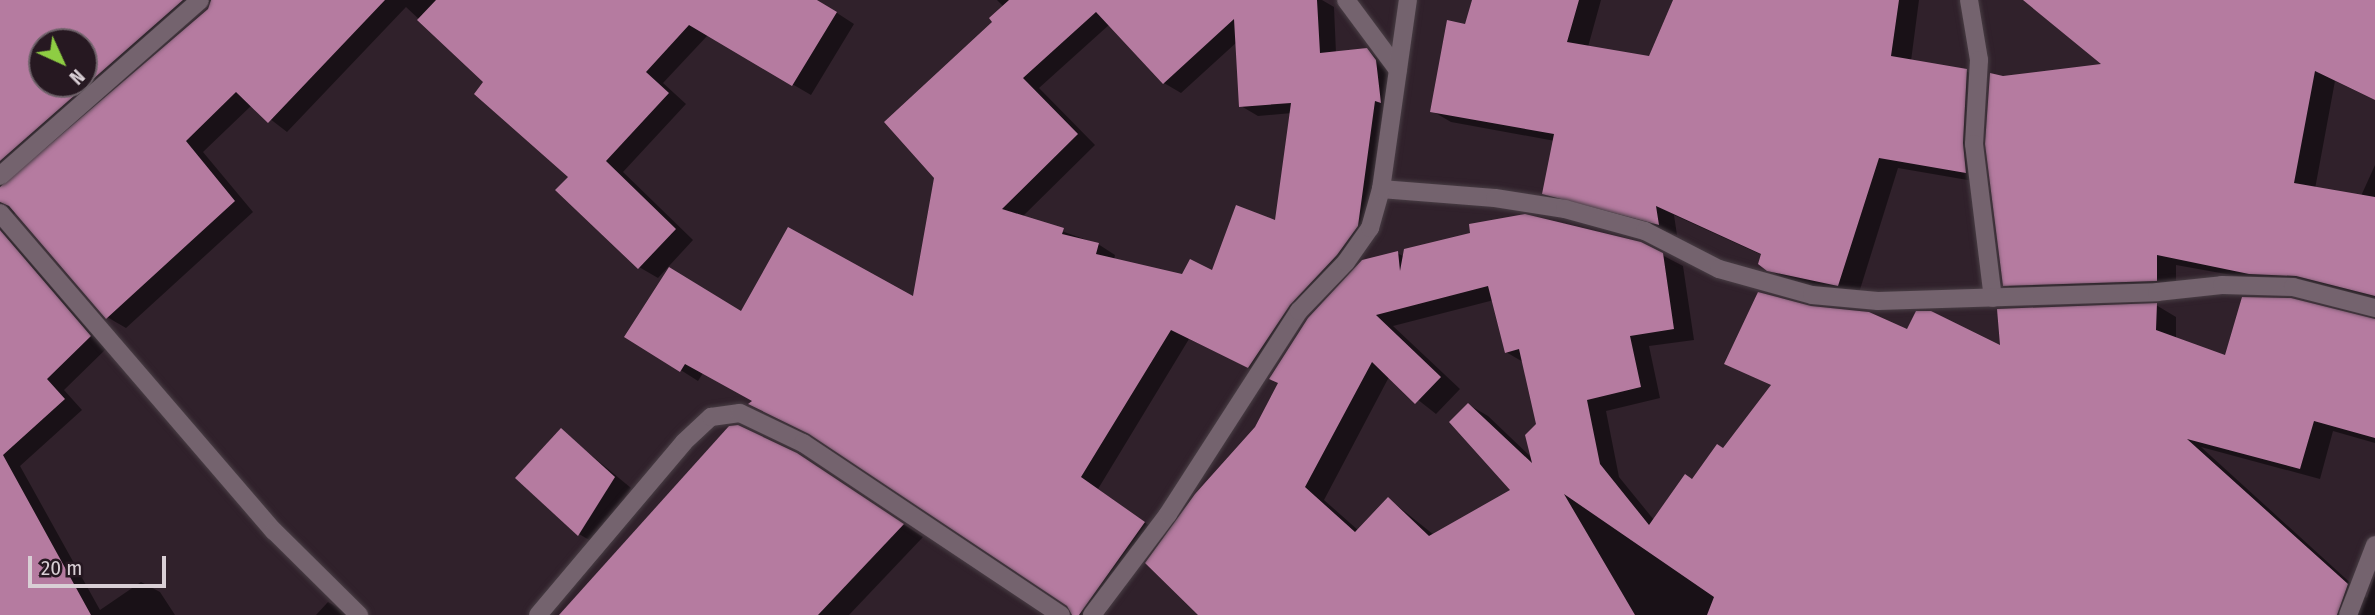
<!DOCTYPE html>
<style>
body{margin:0}
#map{position:relative;width:2375px;height:615px;overflow:hidden;background:#30212b;font-family:"Fira Sans Condensed",sans-serif}
div>[style]{position:absolute}
.shadow>*{inset:0;background:#0007}
.building>*{inset:0;background:#b57ba0}
.roads{filter:drop-shadow(0 0 2px #493e45) drop-shadow(0 0 2px #493e45)}
.minor>*{height:18px;margin:-9px;padding:0 9px;transform-origin:9px;border-radius:9px;background:#74636e}
span{translate:-50% -50%;white-space:nowrap;text-align:center;line-height:1.15;-webkit-text-stroke:7px #261821;paint-order:stroke}
.north{position:absolute;left:28px;top:28px;width:70px;height:70px;box-sizing:border-box;background:#261821;border:2px solid #6e6169;border-radius:50%;rotate:135deg;font-size:19px;font-weight:700;line-height:28px;text-align:center;color:#d9cfd5}
.north::after{content:'';display:block;margin:auto;width:24px;height:32px;background:#8ecd43;clip-path:polygon(50% 0,100% 100%,50% 72%,0 100%)}
.scale{position:absolute;left:28px;top:556px;width:138px;height:32px;box-sizing:border-box;border:4px solid #d9cfd5;border-top:0;padding-left:9px;font-size:21px;line-height:24px;white-space:nowrap;color:#d9cfd5;-webkit-text-stroke:5px #261821;paint-order:stroke}
</style>
<div id="map">
<div class="shadow">
<i style="clip-path:polygon(evenodd,0 0,817px 0,854px 24px,811px 95px,708px 35px,663px 83px,686px 104px,623px 172px,693px 240px,658px 278px,639px 267px,570px 176px,486px 82px,406px 7px,287px 132px,252px 105px,203px 152px,253px 212px,126px 328px,107px 317px,17px 212px,7px 219px,108px 347px,64px 390px,82px 410px,20px 466px,100px 610px,141px 582px,160px 592px,175px 615px,0 615px,0 0,212px 0,209px 10px,10px 185px,10px 178px,212px 0,0 0,42px 42px,84px 42px,84px 84px,42px 84px,42px 42px)"></i>
<i style="clip-path:polygon(evenodd,997px 0,1322px 0,1334px 7px,1336px 53px,1367px 50px,1394px 72px,1375px 236px,1307px 314px,1267px 377px,1189px 339px,1098px 489px,1161px 534px,1104px 615px,1074px 615px,1069px 604px,820px 439px,703px 373px,698px 381px,627px 336px,742px 313px,914px 298px,995px 23px,1004px 7px,997px 0,1110px 24px,1164px 83px,1181px 93px,1237px 42px,1241px 106px,1258px 116px,1292px 113px,1277px 222px,1212px 272px,1183px 276px,1114px 260px,1115px 255px,1098px 244px,1022px 217px,1095px 145px,1039px 88px,1110px 24px)"></i>
<i style="clip-path:polygon(1474px 0,1601px 0,1588px 47px,1651px 58px,1674px 0,1919px 0,1911px 61px,1966px 71px,1986px 82px,1981px 155px,1985px 183px,1898px 168px,1858px 296px,1788px 281px,1768px 269px,1762px 255px,1674px 215px,1677px 235px,1563px 204px,1544px 193px,1555px 141px,1451px 122px,1432px 111px)"></i>
<i style="clip-path:polygon(2063px 0,2375px 0,2375px 100px,2335px 81px,2315px 189px,2361px 196px,2375px 165px,2375px 301px,2176px 265px,2176px 291px,2024px 296px,2005px 284px,2003px 78px,2105px 65px)"></i>
<i style="clip-path:polygon(evenodd,1397px 253px,1405px 257px,1662px 255px,1683px 266px,1694px 340px,1649px 346px,1660px 398px,1606px 411px,1619px 477px,1654px 520px,1724px 450px,1772px 386px,1727px 363px,1908px 331px,2002px 348px,2156px 305px,2176px 317px,2176px 339px,2227px 357px,2375px 320px,2375px 443px,2333px 431px,2320px 479px,2201px 447px,2367px 598px,2375px 575px,2375px 615px,1201px 615px,1257px 428px,1397px 253px,1494px 300px,1506px 352px,1523px 362px,1538px 425px,1532px 458px,1488px 416px,1469px 405px,1513px 491px,1434px 535px,1389px 499px,1359px 531px,1324px 500px,1389px 377px,1436px 414px,1460px 389px,1393px 326px,1494px 300px)"></i>
<i style="clip-path:polygon(562px 431px,631px 488px,596px 544px,579px 534px,518px 478px)"></i>
<i style="clip-path:polygon(797px 454px,923px 537px,849px 615px,574px 615px)"></i>
<i style="clip-path:polygon(328px 602px,346px 612px,349px 615px,316px 615px)"></i>
</div>
<div class="building">
<i style="clip-path:polygon(evenodd,0 0,183px 0,0 161px,0 0,42px 42px,84px 42px,84px 84px,42px 84px,42px 42px)"></i>
<i style="clip-path:polygon(211px 0,385px 0,268px 123px,236px 92px,186px 141px,235px 201px,106px 319px,9px 206px,0 202px,0 187px,208px 9px)"></i>
<i style="clip-path:polygon(436px 0,817px 0,837px 12px,792px 86px,689px 25px,646px 72px,669px 93px,606px 161px,676px 229px,638px 269px,555px 190px,568px 177px,474px 94px,483px 82px,417px 20px)"></i>
<i style="clip-path:polygon(evenodd,1009px 0,1317px 0,1320px 53px,1367px 48px,1376px 60px,1381px 103px,1375px 101px,1358px 226px,1337px 255px,1290px 305px,1248px 368px,1171px 330px,1081px 477px,1145px 522px,1079px 615px,1072px 615px,1067px 606px,809px 434px,748px 404px,752px 401px,685px 364px,680px 372px,624px 337px,669px 267px,741px 311px,788px 227px,913px 296px,934px 178px,884px 122px,992px 22px,989px 18px,1009px 0,1096px 12px,1163px 84px,1234px 19px,1239px 107px,1291px 103px,1275px 220px,1236px 205px,1212px 270px,1190px 259px,1182px 274px,1096px 254px,1099px 243px,1062px 234px,1064px 228px,1002px 209px,1078px 134px,1023px 78px,1096px 12px)"></i>
<i style="clip-path:polygon(1472px 0,1579px 0,1567px 42px,1649px 56px,1673px 0,1899px 0,1891px 56px,1967px 69px,1963px 143px,1966px 173px,1879px 158px,1838px 286px,1767px 271px,1758px 264px,1761px 254px,1656px 206px,1659px 225px,1542px 194px,1554px 134px,1430px 112px,1447px 20px,1465px 24px)"></i>
<i style="clip-path:polygon(2023px 0,2375px 0,2375px 100px,2315px 71px,2294px 183px,2375px 197px,2375px 296px,2296px 276px,2249px 274px,2157px 255px,2157px 281px,2003px 286px,1985px 144px,1990px 73px,2003px 76px,2101px 64px)"></i>
<i style="clip-path:polygon(evenodd,1525px 214px,1641px 242px,1663px 253px,1674px 329px,1630px 336px,1641px 387px,1587px 400px,1600px 464px,1649px 525px,1685px 474px,1692px 479px,1717px 444px,1723px 448px,1771px 385px,1724px 364px,1758px 292px,1811px 306px,1869px 312px,1907px 329px,1916px 311px,1931px 311px,2000px 345px,1997px 309px,2157px 303px,2156px 330px,2225px 355px,2242px 297px,2291px 298px,2375px 319px,2375px 438px,2314px 421px,2300px 469px,2187px 439px,2348px 584px,2337px 615px,1707px 615px,1714px 597px,1564px 494px,1635px 615px,1198px 615px,1145px 563px,1195px 494px,1255px 427px,1278px 383px,1269px 379px,1308px 318px,1362px 260px,1398px 251px,1400px 271px,1404px 249px,1470px 233px,1469px 224px,1525px 214px,1488px 286px,1505px 353px,1519px 349px,1536px 424px,1525px 435px,1532px 463px,1468px 403px,1449px 422px,1510px 490px,1429px 536px,1388px 497px,1355px 532px,1305px 487px,1372px 362px,1415px 404px,1441px 377px,1376px 315px,1488px 286px)"></i>
<i style="clip-path:polygon(0 230px,91px 336px,47px 379px,65px 399px,3px 455px,91px 615px,0 615px)"></i>
<i style="clip-path:polygon(738px 425px,797px 453px,904px 524px,818px 615px,559px 615px,729px 426px)"></i>
<i style="clip-path:polygon(561px 428px,615px 477px,578px 536px,515px 478px)"></i>
</div>
<div class="roads">
<div class="minor">
<i style="left:1346px;top:0;width:87px;rotate:53.4deg"></i>
<i style="left:1969px;top:0;width:61px;rotate:80.5deg"></i>
<i style="left:1979px;top:60px;width:84px;rotate:93.4deg"></i>
<i style="left:1974px;top:144px;width:155px;rotate:83deg"></i>
<i style="left:0;top:176px;width:266px;rotate:-41.3deg"></i>
<i style="left:1381px;top:189px;width:114px;rotate:4.5deg"></i>
<i style="left:1495px;top:198px;width:71px;rotate:8.9deg"></i>
<i style="left:1565px;top:209px;width:83px;rotate:15.4deg"></i>
<i style="left:1645px;top:231px;width:83px;rotate:27.2deg"></i>
<i style="left:1719px;top:269px;width:97px;rotate:15.6deg"></i>
<i style="left:1812px;top:295px;width:66px;rotate:5.2deg"></i>
<i style="left:1878px;top:301px;width:279px;rotate:-1.8deg"></i>
<i style="left:2157px;top:292px;width:65px;rotate:-6.1deg"></i>
<i style="left:2222px;top:285px;width:71px;rotate:1.6deg"></i>
<i style="left:2293px;top:287px;width:85px;rotate:14.4deg"></i>
<i style="left:0;top:213px;width:420px;rotate:49.3deg"></i>
<i style="left:274px;top:531px;width:120px;rotate:44.7deg"></i>
<i style="left:538px;top:615px;width:226px;rotate:-49.8deg"></i>
<i style="left:684px;top:442px;width:37px;rotate:-43deg"></i>
<i style="left:711px;top:417px;width:29px;rotate:-8deg"></i>
<i style="left:740px;top:413px;width:70px;rotate:25.5deg"></i>
<i style="left:803px;top:443px;width:310px;rotate:33.7deg"></i>
<i style="left:1092px;top:615px;width:126px;rotate:-53deg"></i>
<i style="left:1168px;top:514px;width:242px;rotate:-57.2deg"></i>
<i style="left:1299px;top:311px;width:68px;rotate:-46.2deg"></i>
<i style="left:1346px;top:262px;width:42px;rotate:-54.8deg"></i>
<i style="left:1370px;top:228px;width:41px;rotate:-74.2deg"></i>
<i style="left:1381px;top:189px;width:191px;rotate:-81.9deg"></i>
<i style="left:2348px;top:615px;width:75px;rotate:-68.9deg"></i>
</div>
</div>
<div class="north">N</div>
<div class="scale">20 m</div>
</div>
